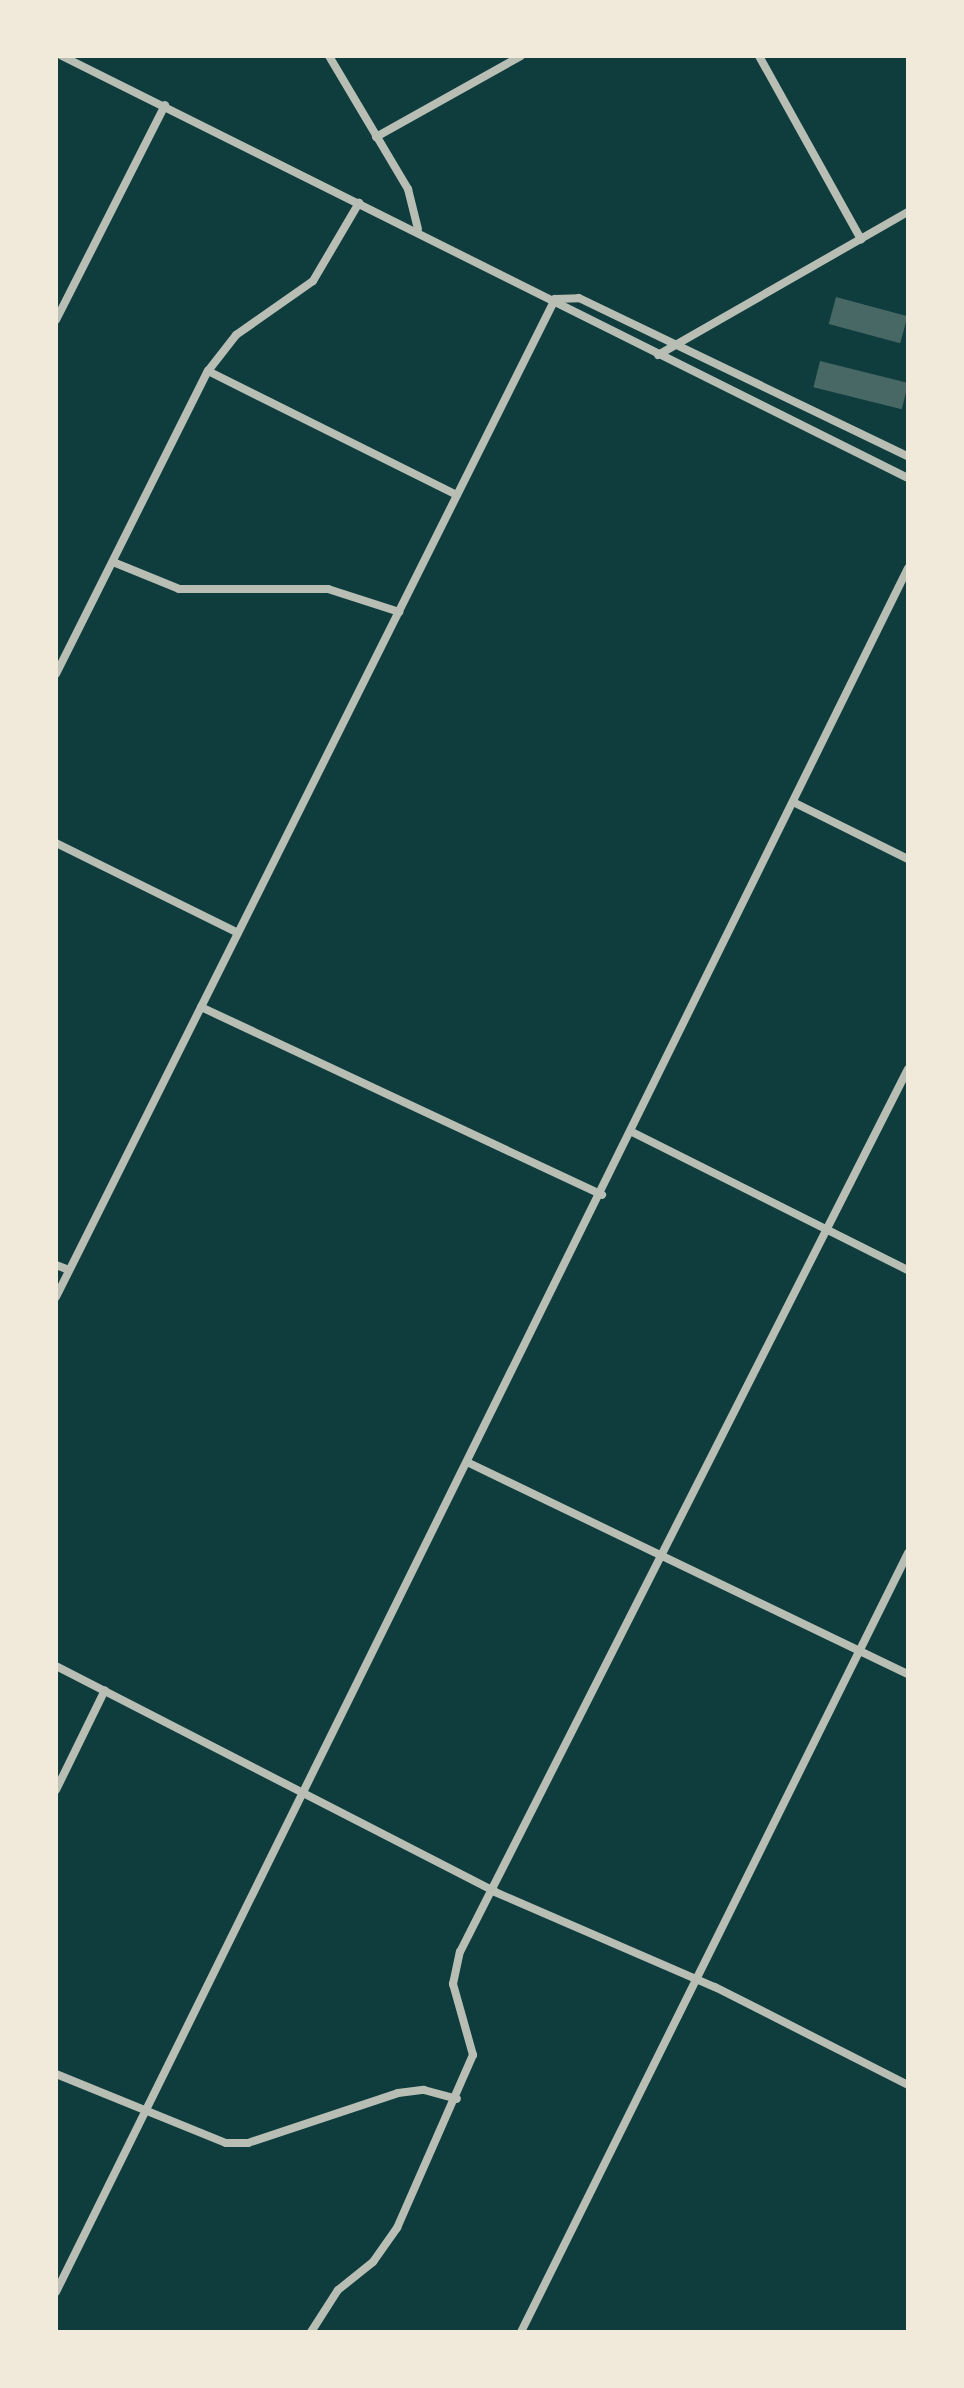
<!DOCTYPE html>
<style>
body{margin:0}
#map{position:relative;width:964px;height:2388px;overflow:hidden;background:#0f3d3e;font-family:Montserrat,sans-serif}
div>[style]{position:absolute}
.building>*{inset:0;background:#486865;transform-origin:0 0}
.minor>*{height:8px;margin:-4px;padding:0 4px;transform-origin:4px;border-radius:4px;background:#b8beb3}
span{translate:-50% -50%;white-space:nowrap;text-align:center;line-height:1.15;-webkit-text-stroke:6px #f1e9da;paint-order:stroke}
.frame{position:absolute;inset:0;border:58px solid #f1e9da;pointer-events:none}
</style>
<div id="map">
<div class="building">
<i style="left:836px;top:297px;width:74px;height:28px;rotate:15deg"></i>
<i style="left:820px;top:361px;width:91px;height:27px;rotate:14deg"></i>
</div>
<div class="minor">
<i style="left:62px;top:56px;width:945px;rotate:26.51deg"></i>
<i style="left:329px;top:56px;width:155px;rotate:59.3deg"></i>
<i style="left:408px;top:189px;width:41px;rotate:76deg"></i>
<i style="left:759px;top:56px;width:210px;rotate:60.9deg"></i>
<i style="left:376px;top:137px;width:166px;rotate:-29.2deg"></i>
<i style="left:555px;top:299px;width:24px;rotate:-2deg"></i>
<i style="left:579px;top:298px;width:365px;rotate:25.7deg"></i>
<i style="left:56px;top:320px;width:241px;rotate:-63.1deg"></i>
<i style="left:658px;top:355px;width:288px;rotate:-29.8deg"></i>
<i style="left:208px;top:371px;width:278px;rotate:26.5deg"></i>
<i style="left:113px;top:562px;width:71px;rotate:22.2deg"></i>
<i style="left:179px;top:589px;width:149px"></i>
<i style="left:328px;top:589px;width:75px;rotate:17.9deg"></i>
<i style="left:56px;top:674px;width:339px;rotate:-63.4deg"></i>
<i style="left:208px;top:371px;width:46px;rotate:-52.1deg"></i>
<i style="left:236px;top:335px;width:94px;rotate:-35deg"></i>
<i style="left:313px;top:281px;width:91px;rotate:-59.5deg"></i>
<i style="left:793px;top:802px;width:128px;rotate:26.4deg"></i>
<i style="left:56px;top:843px;width:203px;rotate:26.3deg"></i>
<i style="left:201px;top:1007px;width:443px;rotate:25.1deg"></i>
<i style="left:632px;top:1132px;width:309px;rotate:26.6deg"></i>
<i style="left:56px;top:1265px;width:14px;rotate:21deg"></i>
<i style="left:56px;top:1297px;width:1116px;rotate:-63.43deg"></i>
<i style="left:469px;top:1463px;width:487px;rotate:25.7deg"></i>
<i style="left:56px;top:1666px;width:494px;rotate:27.2deg"></i>
<i style="left:495px;top:1892px;width:240px;rotate:23.4deg"></i>
<i style="left:715px;top:1987px;width:216px;rotate:26.9deg"></i>
<i style="left:56px;top:1790px;width:111px;rotate:-63.9deg"></i>
<i style="left:56px;top:2074px;width:183px;rotate:22.1deg"></i>
<i style="left:226px;top:2143px;width:22px"></i>
<i style="left:248px;top:2143px;width:158px;rotate:-18.4deg"></i>
<i style="left:398px;top:2093px;width:26px;rotate:-7deg"></i>
<i style="left:424px;top:2090px;width:34px;rotate:15deg"></i>
<i style="left:56px;top:2292px;width:1923px;rotate:-63.7deg"></i>
<i style="left:311px;top:2332px;width:50px;rotate:-57.3deg"></i>
<i style="left:338px;top:2290px;width:45px;rotate:-38.7deg"></i>
<i style="left:373px;top:2262px;width:42px;rotate:-54.8deg"></i>
<i style="left:397px;top:2228px;width:189px;rotate:-66.3deg"></i>
<i style="left:473px;top:2055px;width:74px;rotate:-105.7deg"></i>
<i style="left:453px;top:1984px;width:33px;rotate:-78deg"></i>
<i style="left:460px;top:1952px;width:990px;rotate:-63.1deg"></i>
<i style="left:521px;top:2332px;width:870px;rotate:-63.58deg"></i>
</div>
<div class="frame"></div>
</div>
